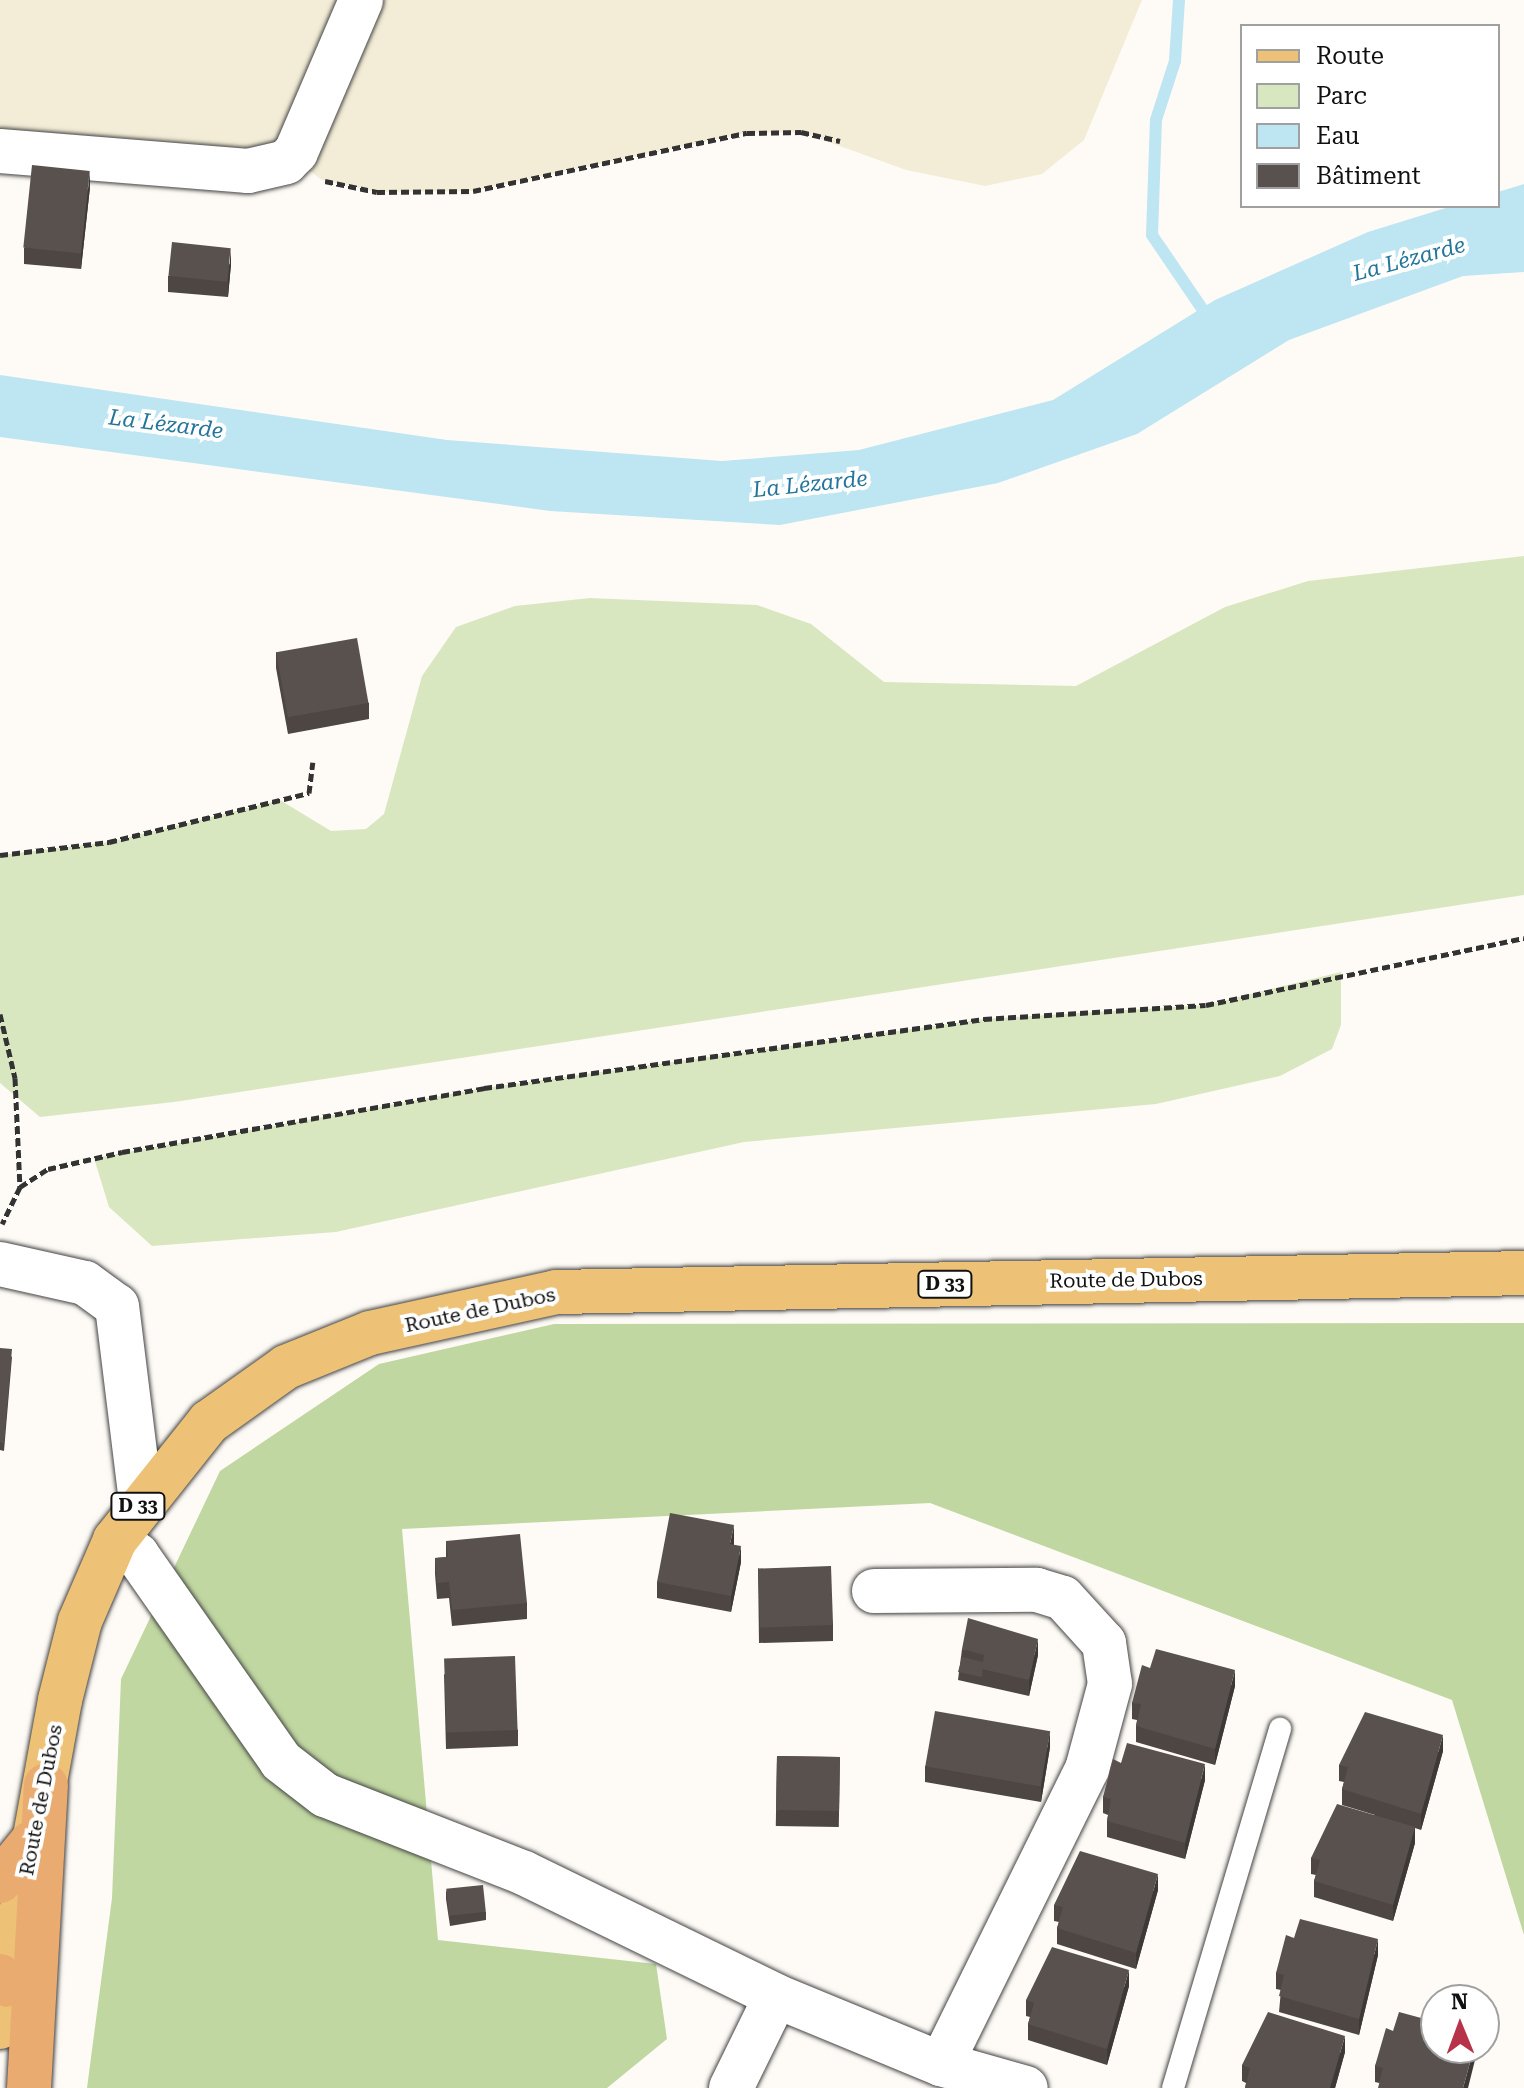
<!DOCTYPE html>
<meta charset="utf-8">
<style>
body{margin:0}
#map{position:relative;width:1524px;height:2088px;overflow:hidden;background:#fefbf6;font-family:"Roboto Serif",serif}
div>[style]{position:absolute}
.farmland>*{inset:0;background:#f3edd7}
.green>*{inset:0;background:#d9e7c1}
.forest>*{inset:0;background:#c0d7a1}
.water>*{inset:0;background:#bee5f2}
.stream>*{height:12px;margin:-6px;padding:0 6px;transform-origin:6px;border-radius:6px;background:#bee5f2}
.path>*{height:5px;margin-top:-2.5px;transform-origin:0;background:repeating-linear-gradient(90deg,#333 0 8px,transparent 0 12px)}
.roads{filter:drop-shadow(0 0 2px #444) drop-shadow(0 0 2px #444)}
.service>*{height:22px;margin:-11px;padding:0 11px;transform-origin:11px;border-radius:11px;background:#fff}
.minor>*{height:44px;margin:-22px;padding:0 22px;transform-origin:22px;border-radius:22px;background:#fff}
.primary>*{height:44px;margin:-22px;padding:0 22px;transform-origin:22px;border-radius:22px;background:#edc276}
.trunk>*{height:44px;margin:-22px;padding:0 22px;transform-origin:22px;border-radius:22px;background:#eaab70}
.wall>*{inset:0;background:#4d4643;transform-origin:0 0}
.shaded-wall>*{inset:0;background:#3e3937}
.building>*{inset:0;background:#59514e;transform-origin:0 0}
span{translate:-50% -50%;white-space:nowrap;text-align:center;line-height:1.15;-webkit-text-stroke:8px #fff;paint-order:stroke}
.shield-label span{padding:2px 6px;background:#fff;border:2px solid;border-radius:6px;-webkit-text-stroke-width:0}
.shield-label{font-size:18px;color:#111;font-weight:700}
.street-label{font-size:20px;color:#111}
.water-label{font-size:22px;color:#23759a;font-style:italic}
.legend{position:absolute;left:1240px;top:24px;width:260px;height:184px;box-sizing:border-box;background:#fff;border:2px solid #a0a0a0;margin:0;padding:10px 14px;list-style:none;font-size:24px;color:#111}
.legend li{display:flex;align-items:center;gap:16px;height:40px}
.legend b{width:40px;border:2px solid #a0a0a0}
.north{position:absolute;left:1420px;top:1984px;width:80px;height:80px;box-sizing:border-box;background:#fff;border:2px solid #a0a0a0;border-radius:50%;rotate:359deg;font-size:22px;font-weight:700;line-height:32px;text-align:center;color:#111}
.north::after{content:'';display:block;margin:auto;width:28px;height:36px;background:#b7334a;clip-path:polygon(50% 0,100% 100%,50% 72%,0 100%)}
</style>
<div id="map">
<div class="farmland">
<i style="clip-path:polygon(0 0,1142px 0,1084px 140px,1042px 174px,985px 186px,906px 170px,801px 132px,747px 133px,473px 191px,377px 192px,322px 180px,291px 157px,0 151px)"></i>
</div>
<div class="green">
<i style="clip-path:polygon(1524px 556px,1524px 895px,174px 1102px,40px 1117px,0 1083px,0 855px,109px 842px,280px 800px,331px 831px,366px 829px,384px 814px,422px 676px,456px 627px,515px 606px,590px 598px,757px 605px,811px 624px,884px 682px,1076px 686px,1225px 607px,1308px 581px)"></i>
<i style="clip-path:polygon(1341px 972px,1341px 1025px,1332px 1049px,1280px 1076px,1156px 1104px,744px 1142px,336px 1232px,152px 1246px,109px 1207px,94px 1158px,484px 1088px,984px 1019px,1206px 1005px)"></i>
</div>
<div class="forest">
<i style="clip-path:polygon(1524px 1323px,1524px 1935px,1452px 1700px,930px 1503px,402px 1529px,438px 1940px,656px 1964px,667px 2039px,607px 2088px,87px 2088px,112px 1898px,121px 1679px,220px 1471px,379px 1364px,554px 1324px)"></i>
</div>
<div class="water">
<i style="clip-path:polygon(1524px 184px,1524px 272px,1463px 276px,1289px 340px,1137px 434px,998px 483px,780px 525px,550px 511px,0 437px,0 375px,447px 440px,722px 461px,859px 450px,1053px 400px,1215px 300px,1368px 232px,1452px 206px,1498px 206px,1498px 192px)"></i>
</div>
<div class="stream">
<i style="left:1179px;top:0;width:61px;rotate:93.8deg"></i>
<i style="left:1175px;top:61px;width:62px;rotate:107.9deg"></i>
<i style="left:1156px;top:120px;width:115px;rotate:92deg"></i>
<i style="left:1152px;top:235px;width:102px;rotate:55.8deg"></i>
</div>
<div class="path">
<i style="left:325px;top:181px;width:53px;rotate:11.9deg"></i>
<i style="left:377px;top:192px;width:96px;rotate:-0.6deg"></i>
<i style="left:473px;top:191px;width:280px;rotate:-12deg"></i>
<i style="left:747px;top:133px;width:54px;rotate:-1.1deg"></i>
<i style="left:801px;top:132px;width:40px;rotate:13deg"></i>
<i style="left:0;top:855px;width:110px;rotate:-6.8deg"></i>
<i style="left:109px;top:842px;width:206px;rotate:-13.8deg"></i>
<i style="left:309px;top:793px;width:31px;rotate:-83deg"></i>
<i style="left:0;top:1014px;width:66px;rotate:76.8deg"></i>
<i style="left:15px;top:1078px;width:109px;rotate:87.4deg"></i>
<i style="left:20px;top:1187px;width:41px;rotate:115.9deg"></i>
<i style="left:20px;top:1187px;width:33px;rotate:-33deg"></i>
<i style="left:48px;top:1169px;width:76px;rotate:-12.9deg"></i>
<i style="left:122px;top:1152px;width:368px;rotate:-10deg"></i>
<i style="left:484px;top:1088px;width:505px;rotate:-7.86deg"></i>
<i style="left:984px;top:1019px;width:222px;rotate:-3.6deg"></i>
<i style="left:1206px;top:1005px;width:325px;rotate:-11.9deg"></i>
</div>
<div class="roads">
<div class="service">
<i style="left:1173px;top:2088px;width:375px;rotate:-73.4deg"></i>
</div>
<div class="minor">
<i style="left:0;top:151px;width:249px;rotate:4.6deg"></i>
<i style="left:248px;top:171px;width:39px;rotate:-13deg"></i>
<i style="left:286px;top:162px;width:14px;rotate:-45deg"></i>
<i style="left:296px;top:152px;width:165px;rotate:-66.8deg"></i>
<i style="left:0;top:1264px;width:87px;rotate:12.6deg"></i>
<i style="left:85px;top:1283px;width:39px;rotate:36deg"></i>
<i style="left:117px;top:1306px;width:196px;rotate:83deg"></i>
<i style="left:115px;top:1540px;width:27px;rotate:34deg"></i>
<i style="left:137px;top:1555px;width:251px;rotate:55deg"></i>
<i style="left:281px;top:1761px;width:56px;rotate:37.7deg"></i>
<i style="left:325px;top:1795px;width:214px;rotate:21.4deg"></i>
<i style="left:524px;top:1873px;width:280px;rotate:26deg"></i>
<i style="left:776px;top:1996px;width:178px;rotate:22.4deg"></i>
<i style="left:941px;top:2064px;width:88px;rotate:15.8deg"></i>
<i style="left:874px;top:1591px;width:163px;rotate:-0.4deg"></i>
<i style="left:1037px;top:1590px;width:27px;rotate:17deg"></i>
<i style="left:1063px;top:1598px;width:61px;rotate:47.7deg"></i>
<i style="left:1104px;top:1643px;width:41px;rotate:81.7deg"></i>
<i style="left:1110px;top:1684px;width:88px;rotate:105.1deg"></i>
<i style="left:1087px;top:1769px;width:329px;rotate:116.3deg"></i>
<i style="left:731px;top:2088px;width:102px;rotate:-63.9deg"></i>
</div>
<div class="primary">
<i style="left:0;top:2027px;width:332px;rotate:-79.6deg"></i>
<i style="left:60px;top:1700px;width:81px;rotate:-75.8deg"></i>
<i style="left:80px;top:1621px;width:88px;rotate:-66.6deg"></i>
<i style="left:115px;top:1540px;width:151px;rotate:-51.5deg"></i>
<i style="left:209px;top:1422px;width:95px;rotate:-35.5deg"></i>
<i style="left:286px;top:1367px;width:91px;rotate:-22deg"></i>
<i style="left:370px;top:1333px;width:190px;rotate:-12.4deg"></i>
<i style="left:556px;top:1292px;width:968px;rotate:-1.12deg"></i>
</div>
<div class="trunk">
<i style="left:0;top:1881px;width:49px;rotate:-50.8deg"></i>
<i style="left:0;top:1976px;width:11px;rotate:52deg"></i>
<i style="left:29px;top:2088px;width:303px;rotate:-86.8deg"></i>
</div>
</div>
<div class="wall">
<i style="clip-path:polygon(90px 187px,81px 269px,24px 264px,24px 248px)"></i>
<i style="clip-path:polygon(231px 264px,228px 297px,168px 292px,168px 276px)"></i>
<i style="clip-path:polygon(276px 652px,369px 703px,369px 719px,288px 734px,276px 668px)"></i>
<i style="clip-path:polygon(0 1348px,12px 1357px,4px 1451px,0 1450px)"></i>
<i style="clip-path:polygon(446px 1541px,527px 1603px,527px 1619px,452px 1626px,449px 1598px,437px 1599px,435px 1574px,435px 1558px,446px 1557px)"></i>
<i style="clip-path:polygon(734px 1541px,734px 1545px,741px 1562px,731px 1612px,657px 1598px,657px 1582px)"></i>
<i style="clip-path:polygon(758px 1568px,833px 1625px,833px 1641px,759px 1643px)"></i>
<i style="clip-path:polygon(962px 1649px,1038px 1655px,1029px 1696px,958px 1680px)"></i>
<i style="clip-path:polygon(1150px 1668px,1235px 1686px,1215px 1765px,1136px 1742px,1136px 1726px,1137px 1720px,1132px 1719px,1132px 1703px)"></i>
<i style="clip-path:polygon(444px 1674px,518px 1730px,518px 1746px,446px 1749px)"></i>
<i style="clip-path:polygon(1050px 1747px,1041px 1802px,925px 1782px,925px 1766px)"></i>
<i style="clip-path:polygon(1443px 1751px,1421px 1830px,1415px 1828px,1415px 1843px,1393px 1921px,1314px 1897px,1314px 1881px,1316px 1875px,1311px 1874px,1311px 1858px,1375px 1815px,1342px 1805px,1342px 1789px,1344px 1782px,1339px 1781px,1339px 1765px)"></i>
<i style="left:777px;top:1756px;width:63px;height:70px;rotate:1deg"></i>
<i style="clip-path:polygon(1121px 1763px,1205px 1780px,1185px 1859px,1107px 1837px,1107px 1821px,1108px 1815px,1103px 1813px,1103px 1797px)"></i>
<i style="clip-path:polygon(1158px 1890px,1136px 1969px,1057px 1944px,1057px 1928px,1059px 1922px,1054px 1921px,1054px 1905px)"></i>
<i style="clip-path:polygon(446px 1891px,486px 1912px,486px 1920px,450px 1926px,446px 1899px)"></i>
<i style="clip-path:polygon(1294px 1938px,1378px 1955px,1359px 2035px,1279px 2012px,1281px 1990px,1276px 1989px,1276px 1973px)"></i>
<i style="clip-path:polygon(1129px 1986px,1107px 2065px,1028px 2040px,1028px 2024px,1030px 2017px,1026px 2016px,1026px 2000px)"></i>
<i style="clip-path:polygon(1393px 2031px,1478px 2048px,1379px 2083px,1375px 2082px,1375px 2066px)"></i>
<i style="clip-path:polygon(1345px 2052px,1335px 2088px,1245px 2088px,1246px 2083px,1242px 2081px,1242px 2065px)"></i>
</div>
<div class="shaded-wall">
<i style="clip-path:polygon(90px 171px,90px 187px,81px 269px,81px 253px)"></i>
<i style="clip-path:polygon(231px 248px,231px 264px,228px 297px,228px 281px)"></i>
<i style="clip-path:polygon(734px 1525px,734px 1541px,730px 1560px,730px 1544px)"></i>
<i style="clip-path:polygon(741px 1546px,741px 1562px,731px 1612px,731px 1596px)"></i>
<i style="clip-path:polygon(1038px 1639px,1038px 1655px,1029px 1696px,1029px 1680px)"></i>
<i style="clip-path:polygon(1235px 1670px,1235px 1686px,1215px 1765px,1215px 1749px)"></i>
<i style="clip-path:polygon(1050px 1731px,1050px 1747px,1041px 1802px,1041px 1786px)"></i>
<i style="clip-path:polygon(1443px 1735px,1443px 1751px,1421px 1830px,1421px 1814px)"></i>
<i style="clip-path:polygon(1205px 1764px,1205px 1780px,1185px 1859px,1185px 1843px)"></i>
<i style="clip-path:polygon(1415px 1827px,1415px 1843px,1393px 1921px,1393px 1905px)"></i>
<i style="clip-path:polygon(1158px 1874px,1158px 1890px,1136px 1969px,1136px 1953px)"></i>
<i style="clip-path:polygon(1378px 1939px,1378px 1955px,1359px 2035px,1359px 2019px)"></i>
<i style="clip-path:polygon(1129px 1970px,1129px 1986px,1107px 2065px,1107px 2049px)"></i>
<i style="clip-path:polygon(1345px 2036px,1345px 2052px,1335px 2088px,1330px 2088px)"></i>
<i style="clip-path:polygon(1474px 2048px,1478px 2048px,1468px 2088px,1463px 2088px)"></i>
</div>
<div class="building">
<i style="left:32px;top:165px;width:58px;height:83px;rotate:6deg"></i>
<i style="left:172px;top:242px;width:59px;height:34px;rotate:6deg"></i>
<i style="left:357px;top:638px;width:66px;height:82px;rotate:80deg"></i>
<i style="clip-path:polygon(0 1348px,12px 1349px,4px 1443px,0 1442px)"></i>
<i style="clip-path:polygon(670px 1513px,734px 1525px,730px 1544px,741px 1546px,731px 1596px,657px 1582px)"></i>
<i style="clip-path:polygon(520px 1534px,527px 1603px,452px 1610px,449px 1582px,437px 1583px,435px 1558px,448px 1557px,446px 1541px)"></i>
<i style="left:831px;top:1566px;width:59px;height:73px;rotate:88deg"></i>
<i style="clip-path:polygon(968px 1618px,1038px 1639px,1029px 1680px,982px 1669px,984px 1655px,962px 1649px)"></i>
<i style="clip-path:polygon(1156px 1649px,1235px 1670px,1215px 1749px,1136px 1726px,1141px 1704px,1132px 1703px,1142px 1665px,1150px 1668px)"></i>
<i style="left:515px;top:1656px;width:74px;height:71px;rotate:88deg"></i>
<i style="clip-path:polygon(962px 1657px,983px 1662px,982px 1677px,958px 1672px)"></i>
<i style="left:935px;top:1711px;width:117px;height:56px;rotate:10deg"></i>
<i style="clip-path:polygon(1365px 1712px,1443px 1735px,1421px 1814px,1342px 1789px,1348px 1767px,1339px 1765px)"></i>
<i style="clip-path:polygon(1127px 1743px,1205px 1764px,1185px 1843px,1107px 1821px,1111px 1799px,1103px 1797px,1113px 1759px,1121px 1763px)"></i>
<i style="left:777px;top:1756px;width:63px;height:54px;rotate:1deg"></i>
<i style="clip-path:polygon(1337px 1804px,1415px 1827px,1393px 1905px,1314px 1881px,1320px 1860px,1311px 1858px)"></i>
<i style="clip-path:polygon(1080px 1851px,1158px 1874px,1136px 1953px,1057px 1928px,1063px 1907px,1054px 1905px)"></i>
<i style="left:483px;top:1885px;width:27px;height:37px;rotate:84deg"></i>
<i style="clip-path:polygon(1300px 1919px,1378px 1939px,1359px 2019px,1279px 1996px,1284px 1975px,1276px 1973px,1286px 1935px,1294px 1938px)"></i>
<i style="clip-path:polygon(1052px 1947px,1129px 1970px,1107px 2049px,1028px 2024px,1034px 2003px,1026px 2000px)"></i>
<i style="clip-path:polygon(1268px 2012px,1345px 2036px,1330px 2088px,1245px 2088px,1250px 2068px,1242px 2065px)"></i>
<i style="clip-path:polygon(1399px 2012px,1436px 2022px,1436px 2048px,1474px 2048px,1463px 2088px,1378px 2088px,1383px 2068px,1375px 2066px,1386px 2028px,1393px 2031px)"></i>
</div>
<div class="shield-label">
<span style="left:945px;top:1284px">D 33</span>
<span style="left:138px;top:1506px">D 33</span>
</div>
<div class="street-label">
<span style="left:1126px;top:1280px;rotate:-1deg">Route de Dubos</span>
<span style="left:480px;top:1310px;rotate:-12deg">Route de Dubos</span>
<span style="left:41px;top:1800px;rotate:-79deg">Route de Dubos</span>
</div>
<div class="water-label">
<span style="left:1409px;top:259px;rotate:-15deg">La Lézarde</span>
<span style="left:166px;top:424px;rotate:7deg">La Lézarde</span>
<span style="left:810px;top:484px;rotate:-6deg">La Lézarde</span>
</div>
<ul class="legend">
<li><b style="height:10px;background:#edc276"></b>Route</li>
<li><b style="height:22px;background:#d9e7c1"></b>Parc</li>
<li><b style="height:22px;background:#bee5f2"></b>Eau</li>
<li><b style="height:22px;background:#59514e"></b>Bâtiment</li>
</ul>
<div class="north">N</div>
</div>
